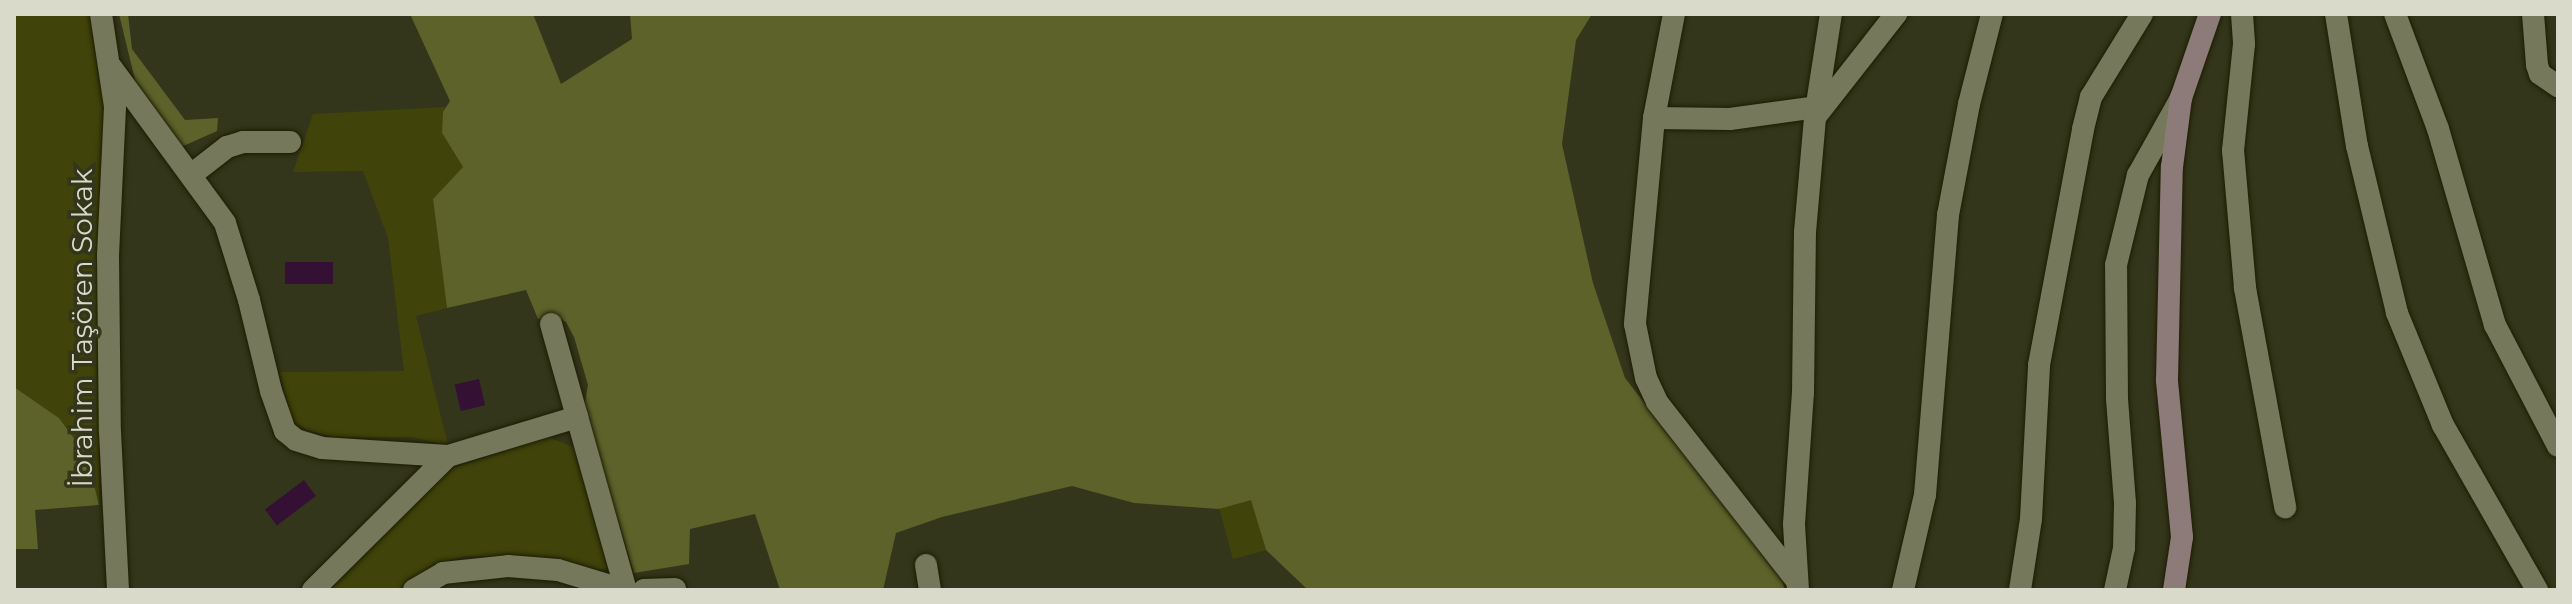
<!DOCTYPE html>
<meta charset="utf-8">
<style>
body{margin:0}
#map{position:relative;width:2572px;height:604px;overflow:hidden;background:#34361b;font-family:Montserrat,sans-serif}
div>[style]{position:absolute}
.green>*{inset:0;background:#40430a;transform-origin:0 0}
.forest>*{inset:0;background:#5d612a}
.water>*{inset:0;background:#341134;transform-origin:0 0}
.roads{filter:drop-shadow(0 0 2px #1c1d03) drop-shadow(0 0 2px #1c1d03)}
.minor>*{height:22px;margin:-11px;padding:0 11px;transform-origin:11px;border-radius:11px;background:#75785a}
.secondary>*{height:22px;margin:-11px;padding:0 11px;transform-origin:11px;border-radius:11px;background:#8c7b78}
span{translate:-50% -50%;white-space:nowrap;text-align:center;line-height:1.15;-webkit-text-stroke:7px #34361b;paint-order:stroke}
.street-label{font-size:28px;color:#d9daca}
.frame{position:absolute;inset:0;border:16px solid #d9daca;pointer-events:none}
</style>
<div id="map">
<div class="green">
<i style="clip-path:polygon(14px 14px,92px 14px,108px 119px,101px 195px,99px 505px,87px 456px,59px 418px,14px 387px)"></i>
<i style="clip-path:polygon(446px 107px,442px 133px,463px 167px,433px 199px,447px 308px,416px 316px,448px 445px,412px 437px,334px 437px,307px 430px,295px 422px,289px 410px,280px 372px,404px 371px,388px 238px,363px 171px,293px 172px,313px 114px)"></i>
<i style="clip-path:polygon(548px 437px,573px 447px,579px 455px,610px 568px,598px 570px,555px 558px,465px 556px,432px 566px,397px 590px,329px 590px,450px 469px)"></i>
<i style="left:1252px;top:499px;width:53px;height:34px;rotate:75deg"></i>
</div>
<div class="forest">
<i style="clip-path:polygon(119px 14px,128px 14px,132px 49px,185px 120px,218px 118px,217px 131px,181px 147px,137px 88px)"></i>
<i style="clip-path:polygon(410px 14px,533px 14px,561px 84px,632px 39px,630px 14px,1592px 14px,1576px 40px,1562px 144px,1593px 283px,1625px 378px,1782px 580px,1785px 590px,1308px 590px,1266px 550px,1251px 500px,1219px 509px,1134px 503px,1072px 486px,942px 517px,896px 533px,883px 590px,780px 590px,755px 514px,690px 529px,689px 564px,634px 573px,584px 408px,588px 385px,574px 337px,566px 322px,555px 316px,538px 319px,526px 290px,447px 308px,433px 199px,463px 167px,442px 133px,443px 112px,450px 101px)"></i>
<i style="clip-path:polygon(14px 387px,59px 418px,87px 456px,99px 505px,35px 510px,38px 549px,14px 549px)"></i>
</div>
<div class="water">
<i style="left:285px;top:262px;width:48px;height:22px"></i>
<i style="left:479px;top:379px;width:27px;height:25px;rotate:77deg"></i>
<i style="left:304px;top:480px;width:20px;height:49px;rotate:53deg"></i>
</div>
<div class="roads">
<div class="minor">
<i style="left:101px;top:14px;width:94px;rotate:81.4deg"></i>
<i style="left:115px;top:107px;width:148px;rotate:92.7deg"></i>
<i style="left:108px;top:255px;width:177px;rotate:89.4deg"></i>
<i style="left:110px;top:432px;width:158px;rotate:87.1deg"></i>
<i style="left:1674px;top:14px;width:106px;rotate:100.9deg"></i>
<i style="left:1654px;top:118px;width:76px;rotate:0.8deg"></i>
<i style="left:1730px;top:119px;width:87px;rotate:-7.9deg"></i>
<i style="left:2242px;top:14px;width:30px;rotate:86deg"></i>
<i style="left:2244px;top:44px;width:107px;rotate:95.9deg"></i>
<i style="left:2233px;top:150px;width:139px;rotate:85deg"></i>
<i style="left:2245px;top:288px;width:223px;rotate:79.6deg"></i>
<i style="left:2336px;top:14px;width:134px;rotate:81deg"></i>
<i style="left:2357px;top:146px;width:172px;rotate:76.5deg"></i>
<i style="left:2397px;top:313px;width:121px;rotate:67.7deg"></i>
<i style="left:2443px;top:425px;width:190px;rotate:60.3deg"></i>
<i style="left:2395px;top:14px;width:123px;rotate:69.5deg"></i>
<i style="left:2438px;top:129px;width:204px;rotate:73.8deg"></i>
<i style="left:2495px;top:325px;width:136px;rotate:62.5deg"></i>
<i style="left:2533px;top:14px;width:51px;rotate:85.5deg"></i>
<i style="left:2537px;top:65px;width:9px;rotate:72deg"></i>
<i style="left:2540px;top:74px;width:22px;rotate:34deg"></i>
<i style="left:111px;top:67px;width:193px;rotate:53.8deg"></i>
<i style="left:225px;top:223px;width:81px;rotate:72.7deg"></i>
<i style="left:249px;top:300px;width:94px;rotate:76.4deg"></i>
<i style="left:271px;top:391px;width:42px;rotate:70.7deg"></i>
<i style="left:285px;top:431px;width:14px;rotate:39deg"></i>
<i style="left:296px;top:440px;width:27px;rotate:17deg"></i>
<i style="left:322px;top:448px;width:126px;rotate:3.6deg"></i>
<i style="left:1816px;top:116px;width:130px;rotate:-51.9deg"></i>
<i style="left:1654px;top:118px;width:207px;rotate:95.3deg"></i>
<i style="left:1635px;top:324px;width:55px;rotate:78.5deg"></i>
<i style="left:1646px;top:378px;width:26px;rotate:65deg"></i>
<i style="left:1657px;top:402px;width:226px;rotate:52deg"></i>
<i style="left:191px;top:175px;width:46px;rotate:-37.9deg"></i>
<i style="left:227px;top:147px;width:17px;rotate:-17deg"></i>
<i style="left:243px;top:142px;width:47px"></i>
<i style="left:551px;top:324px;width:276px;rotate:74.3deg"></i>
<i style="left:926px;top:565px;width:25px;rotate:81deg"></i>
<i style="left:313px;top:590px;width:190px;rotate:-44.8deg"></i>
<i style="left:448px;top:456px;width:135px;rotate:-16.8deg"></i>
<i style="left:414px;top:590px;width:34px;rotate:-30deg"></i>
<i style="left:443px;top:573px;width:65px;rotate:-6.1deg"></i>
<i style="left:508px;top:566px;width:50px;rotate:4.6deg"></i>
<i style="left:558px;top:570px;width:69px;rotate:16.9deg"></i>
<i style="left:644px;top:590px;width:31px;rotate:-2deg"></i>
<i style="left:1798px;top:590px;width:66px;rotate:-93.5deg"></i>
<i style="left:1794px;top:524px;width:131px;rotate:-86.1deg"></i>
<i style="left:1803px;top:393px;width:161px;rotate:-89.3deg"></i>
<i style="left:1805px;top:232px;width:115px;rotate:-85deg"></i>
<i style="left:1815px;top:117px;width:104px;rotate:-81.2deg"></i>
<i style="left:1903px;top:590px;width:98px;rotate:-77deg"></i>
<i style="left:1925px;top:495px;width:281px;rotate:-85.3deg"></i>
<i style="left:1948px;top:215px;width:113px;rotate:-79.3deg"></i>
<i style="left:1969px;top:104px;width:93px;rotate:-75.7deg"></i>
<i style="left:2020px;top:590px;width:72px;rotate:-81.2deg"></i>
<i style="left:2031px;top:519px;width:154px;rotate:-87deg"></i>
<i style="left:2039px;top:365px;width:240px;rotate:-79.4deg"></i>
<i style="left:2083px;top:129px;width:33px;rotate:-76deg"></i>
<i style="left:2091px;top:97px;width:97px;rotate:-58.4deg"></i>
<i style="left:2115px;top:590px;width:43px;rotate:-77.9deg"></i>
<i style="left:2124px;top:548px;width:45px;rotate:-88.7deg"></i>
<i style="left:2125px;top:503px;width:104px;rotate:-94.4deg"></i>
<i style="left:2117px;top:399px;width:134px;rotate:-90.4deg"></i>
<i style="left:2116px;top:265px;width:93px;rotate:-76.3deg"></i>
<i style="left:2138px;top:175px;width:88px;rotate:-60.8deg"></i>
</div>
<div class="secondary">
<i style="left:2174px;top:590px;width:54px;rotate:-81.4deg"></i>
<i style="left:2182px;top:537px;width:158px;rotate:-95.5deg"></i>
<i style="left:2167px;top:380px;width:213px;rotate:-88.7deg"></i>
<i style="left:2172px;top:167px;width:70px;rotate:-82.6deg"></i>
<i style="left:2181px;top:98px;width:89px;rotate:-71deg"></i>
</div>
</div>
<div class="street-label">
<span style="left:82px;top:328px;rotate:-90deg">İbrahim Taşören Sokak</span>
</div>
<div class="frame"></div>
</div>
